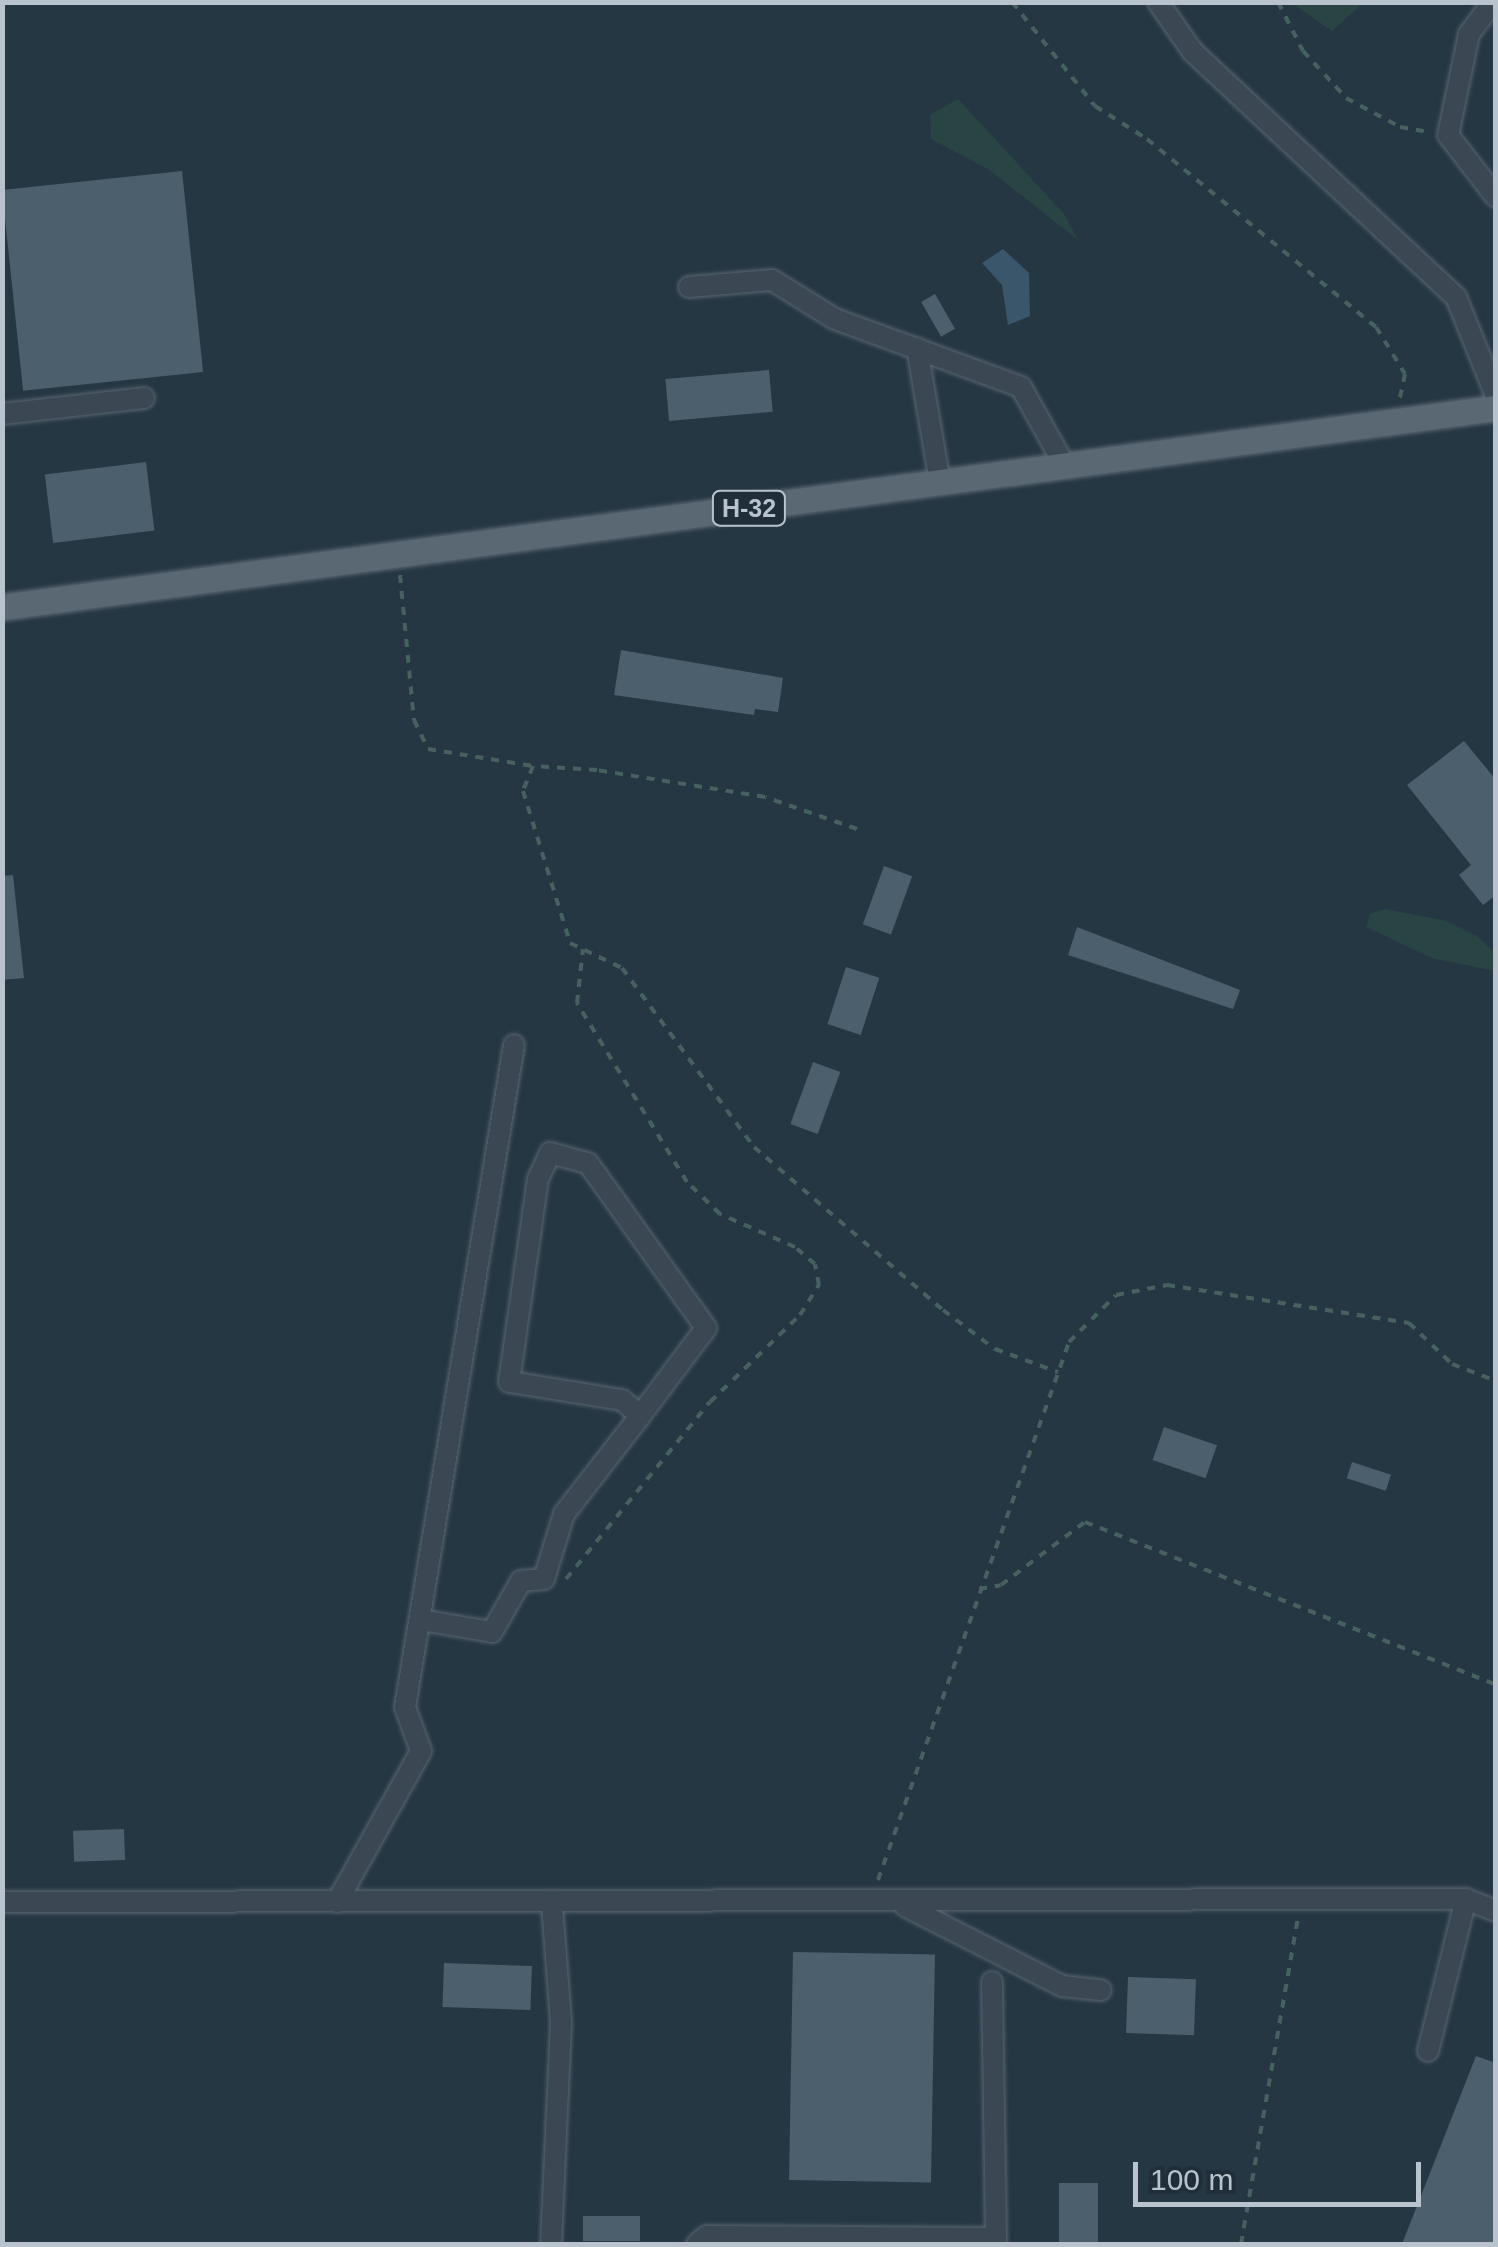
<!DOCTYPE html>
<meta charset="utf-8">
<style>
body{margin:0}
#map{position:relative;width:1498px;height:2247px;overflow:hidden;background:#263744;font-family:Arial,sans-serif}
div>[style]{position:absolute}
.green>*{inset:0;background:#284544}
.water>*{inset:0;background:#39566b}
.building>*{inset:0;background:#4c5f6c;transform-origin:0 0}
.path>*{height:4px;margin-top:-2px;transform-origin:0;background:repeating-linear-gradient(90deg,#466160 0 8px,transparent 0 16px)}
.roads{filter:drop-shadow(0 0 2px #596671) drop-shadow(0 0 2px #596671)}
.minor>*{height:20px;margin:-10px;padding:0 10px;transform-origin:10px;border-radius:10px;background:#3b4854}
.major>*{height:25px;margin:-12.5px;padding:0 12.5px;transform-origin:12.5px;border-radius:12.5px;background:#596873}
span{translate:-50% -50%;white-space:nowrap;text-align:center;line-height:1.15;-webkit-text-stroke:8px #1f2e39;paint-order:stroke}
.shield-label span{padding:2px 8px;background:#1f2e39;border:2px solid;border-radius:8px;-webkit-text-stroke-width:0}
.shield-label{font-size:25px;color:#b8c3cd;font-weight:700}
.frame{position:absolute;inset:0;border:5px solid #b8c3cd;pointer-events:none}
.scale{position:absolute;left:1133px;top:2162px;width:288px;height:45px;box-sizing:border-box;border:5px solid #b8c3cd;border-top:0;padding-left:12px;font-size:30px;line-height:35px;white-space:nowrap;color:#b8c3cd;-webkit-text-stroke:8px #1f2e39;paint-order:stroke}
</style>
<div id="map">
<div class="green">
<i style="clip-path:polygon(1292px 3px,1363px 2px,1363px 3px,1332px 31px)"></i>
<i style="clip-path:polygon(958px 99px,1064px 214px,1078px 240px,988px 169px,931px 139px,930px 115px)"></i>
<i style="clip-path:polygon(1385px 909px,1447px 921px,1477px 936px,1495px 953px,1495px 971px,1432px 958px,1366px 927px,1370px 914px)"></i>
</div>
<div class="water">
<i style="clip-path:polygon(1003px 249px,1029px 273px,1030px 316px,1008px 325px,1002px 285px,982px 263px)"></i>
</div>
<div class="building">
<i style="left:182px;top:171px;width:202px;height:181px;rotate:84deg"></i>
<i style="left:935px;top:294px;width:40px;height:16px;rotate:60deg"></i>
<i style="left:769px;top:370px;width:42px;height:104px;rotate:85deg"></i>
<i style="left:146px;top:462px;width:69px;height:102px;rotate:83deg"></i>
<i style="clip-path:polygon(621px 650px,783px 678px,778px 712px,755px 709px,754px 715px,614px 695px)"></i>
<i style="clip-path:polygon(1464px 741px,1496px 780px,1496px 895px,1483px 905px,1459px 875px,1471px 865px,1407px 785px)"></i>
<i style="left:884px;top:866px;width:30px;height:62px;rotate:20deg"></i>
<i style="clip-path:polygon(13px 875px,24px 978px,2px 980px,2px 876px)"></i>
<i style="clip-path:polygon(1077px 927px,1240px 990px,1233px 1009px,1068px 955px)"></i>
<i style="left:846px;top:967px;width:35px;height:60px;rotate:18deg"></i>
<i style="left:813px;top:1062px;width:29px;height:66px;rotate:20deg"></i>
<i style="left:1164px;top:1427px;width:56px;height:35px;rotate:19deg"></i>
<i style="left:1352px;top:1462px;width:41px;height:17px;rotate:18deg"></i>
<i style="left:124px;top:1829px;width:31px;height:51px;rotate:88deg"></i>
<i style="left:793px;top:1952px;width:142px;height:228px;rotate:1deg"></i>
<i style="left:444px;top:1963px;width:88px;height:44px;rotate:2deg"></i>
<i style="left:1128px;top:1977px;width:68px;height:56px;rotate:2deg"></i>
<i style="clip-path:polygon(1476px 2056px,1496px 2063px,1496px 2244px,1402px 2244px)"></i>
<i style="left:1059px;top:2183px;width:39px;height:61px"></i>
<i style="left:583px;top:2216px;width:57px;height:25px"></i>
</div>
<div class="path">
<i style="left:1012px;top:2px;width:133px;rotate:51.4deg"></i>
<i style="left:1095px;top:106px;width:62px;rotate:32.4deg"></i>
<i style="left:1147px;top:139px;width:296px;rotate:39.4deg"></i>
<i style="left:1376px;top:327px;width:55px;rotate:58.3deg"></i>
<i style="left:1405px;top:374px;width:25px;rotate:102deg"></i>
<i style="left:1278px;top:2px;width:55px;rotate:63deg"></i>
<i style="left:1303px;top:51px;width:64px;rotate:47.5deg"></i>
<i style="left:1346px;top:98px;width:61px;rotate:28.2deg"></i>
<i style="left:1400px;top:127px;width:29px;rotate:10deg"></i>
<i style="left:400px;top:575px;width:146px;rotate:84.5deg"></i>
<i style="left:414px;top:720px;width:32px;rotate:64deg"></i>
<i style="left:428px;top:749px;width:106px;rotate:9.2deg"></i>
<i style="left:857px;top:829px;width:97px;rotate:-160.8deg"></i>
<i style="left:765px;top:797px;width:170px;rotate:-170.9deg"></i>
<i style="left:597px;top:770px;width:64px;rotate:-176.4deg"></i>
<i style="left:533px;top:766px;width:27px;rotate:112deg"></i>
<i style="left:523px;top:791px;width:159px;rotate:72.8deg"></i>
<i style="left:570px;top:943px;width:58px;rotate:25.7deg"></i>
<i style="left:622px;top:968px;width:222px;rotate:53.6deg"></i>
<i style="left:754px;top:1147px;width:250px;rotate:40.8deg"></i>
<i style="left:943px;top:1310px;width:65px;rotate:36.9deg"></i>
<i style="left:995px;top:1349px;width:67px;rotate:20.1deg"></i>
<i style="left:566px;top:1579px;width:228px;rotate:-50.9deg"></i>
<i style="left:710px;top:1402px;width:125px;rotate:-44deg"></i>
<i style="left:800px;top:1315px;width:36px;rotate:-58deg"></i>
<i style="left:819px;top:1285px;width:21px;rotate:-101deg"></i>
<i style="left:815px;top:1264px;width:26px;rotate:-140deg"></i>
<i style="left:795px;top:1247px;width:82px;rotate:-156.3deg"></i>
<i style="left:720px;top:1214px;width:46px;rotate:-135.9deg"></i>
<i style="left:687px;top:1182px;width:210px;rotate:-121.6deg"></i>
<i style="left:577px;top:1003px;width:54px;rotate:-83.7deg"></i>
<i style="left:979px;top:1589px;width:22px;rotate:-10deg"></i>
<i style="left:1001px;top:1585px;width:105px;rotate:-36.9deg"></i>
<i style="left:1085px;top:1522px;width:442px;rotate:21.6deg"></i>
<i style="left:878px;top:1880px;width:571px;rotate:-70.45deg"></i>
<i style="left:1069px;top:1342px;width:66px;rotate:-45deg"></i>
<i style="left:1116px;top:1295px;width:52px;rotate:-11.1deg"></i>
<i style="left:1167px;top:1285px;width:245px;rotate:8.9deg"></i>
<i style="left:1409px;top:1323px;width:59px;rotate:43.6deg"></i>
<i style="left:1452px;top:1364px;width:47px;rotate:21.1deg"></i>
<i style="left:1241px;top:2244px;width:330px;rotate:-80.1deg"></i>
</div>
<div class="roads">
<div class="minor">
<i style="left:1158px;top:2px;width:61px;rotate:55deg"></i>
<i style="left:1193px;top:52px;width:359px;rotate:43deg"></i>
<i style="left:1456px;top:297px;width:107px;rotate:68deg"></i>
<i style="left:1493px;top:2px;width:40px;rotate:127deg"></i>
<i style="left:1469px;top:34px;width:103px;rotate:101.7deg"></i>
<i style="left:1448px;top:135px;width:78px;rotate:52.3deg"></i>
<i style="left:689px;top:287px;width:83px;rotate:-4.8deg"></i>
<i style="left:772px;top:280px;width:74px;rotate:31.8deg"></i>
<i style="left:835px;top:319px;width:198px;rotate:20.1deg"></i>
<i style="left:1021px;top:387px;width:90px;rotate:60.9deg"></i>
<i style="left:917px;top:348px;width:136px;rotate:80.3deg"></i>
<i style="left:2px;top:414px;width:143px;rotate:-6.4deg"></i>
<i style="left:421px;top:1620px;width:72px;rotate:9.6deg"></i>
<i style="left:492px;top:1632px;width:59px;rotate:-60.4deg"></i>
<i style="left:521px;top:1581px;width:23px;rotate:-5deg"></i>
<i style="left:544px;top:1579px;width:68px;rotate:-72.9deg"></i>
<i style="left:564px;top:1514px;width:124px;rotate:-52.2deg"></i>
<i style="left:640px;top:1416px;width:24px;rotate:-138deg"></i>
<i style="left:622px;top:1400px;width:114px;rotate:-170.9deg"></i>
<i style="left:509px;top:1382px;width:205px;rotate:-81.9deg"></i>
<i style="left:538px;top:1179px;width:29px;rotate:-65deg"></i>
<i style="left:550px;top:1153px;width:39px;rotate:15deg"></i>
<i style="left:588px;top:1163px;width:203px;rotate:54.4deg"></i>
<i style="left:706px;top:1328px;width:110px;rotate:126.9deg"></i>
<i style="left:2px;top:1902px;width:1464px;rotate:-0.12deg"></i>
<i style="left:1466px;top:1899px;width:32px;rotate:22deg"></i>
<i style="left:337px;top:1902px;width:173px;rotate:-60.9deg"></i>
<i style="left:421px;top:1751px;width:47px;rotate:-110deg"></i>
<i style="left:405px;top:1707px;width:671px;rotate:-80.65deg"></i>
<i style="left:905px;top:1906px;width:176px;rotate:27deg"></i>
<i style="left:1062px;top:1986px;width:39px;rotate:6deg"></i>
<i style="left:992px;top:1982px;width:256px;rotate:89.1deg"></i>
<i style="left:1428px;top:2051px;width:157px;rotate:-76deg"></i>
<i style="left:551px;top:2244px;width:222px;rotate:-87.4deg"></i>
<i style="left:561px;top:2022px;width:117px;rotate:-94.4deg"></i>
<i style="left:697px;top:2244px;width:13px;rotate:-39deg"></i>
<i style="left:707px;top:2236px;width:289px;rotate:0.4deg"></i>
<i style="left:996px;top:2238px;width:6px;rotate:90deg"></i>
</div>
<div class="major">
<i style="left:2px;top:607px;width:1507px;rotate:-7.59deg"></i>
</div>
</div>
<div class="shield-label">
<span style="left:749px;top:508px">Н-32</span>
</div>
<div class="frame"></div>
<div class="scale">100 m</div>
</div>
